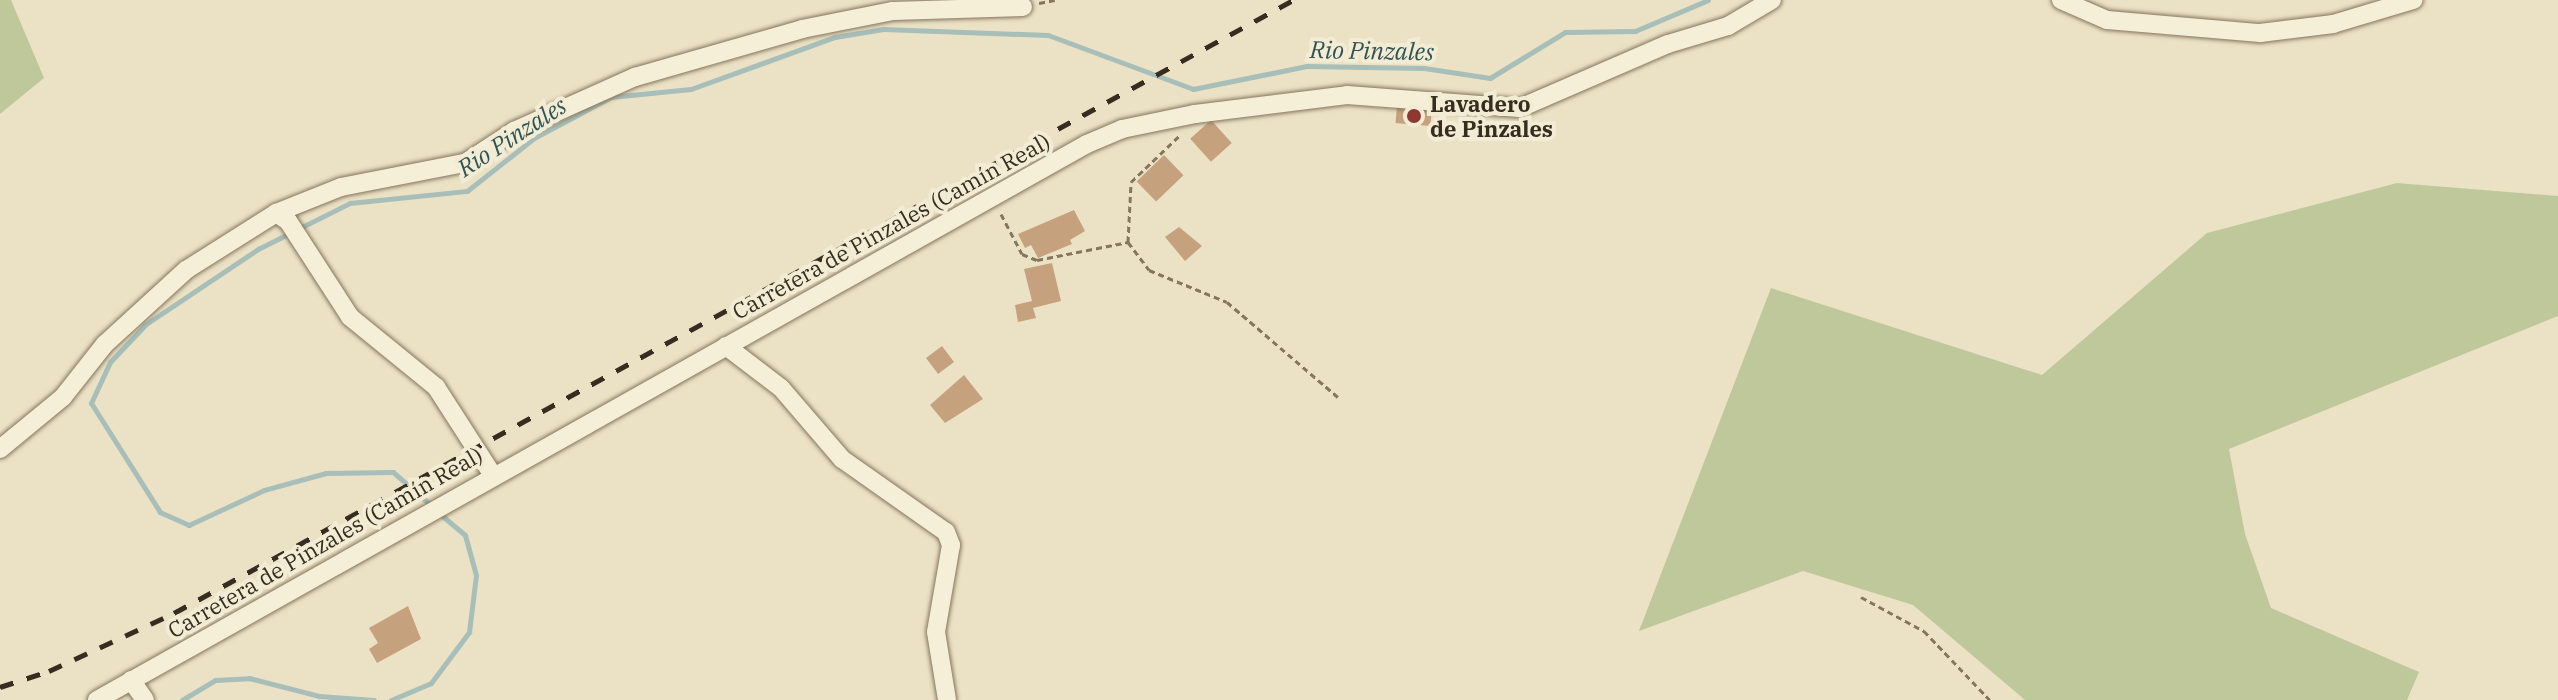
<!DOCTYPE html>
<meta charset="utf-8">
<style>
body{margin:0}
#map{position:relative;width:2558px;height:700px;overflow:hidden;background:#ebe2c5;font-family:"IBM Plex Serif",serif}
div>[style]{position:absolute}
.green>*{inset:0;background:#bfc89a}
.stream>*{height:5px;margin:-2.5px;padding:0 2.5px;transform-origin:2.5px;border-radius:2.5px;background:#a7beb9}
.building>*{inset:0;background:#c6a17e;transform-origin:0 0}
.path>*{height:3px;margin-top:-1.5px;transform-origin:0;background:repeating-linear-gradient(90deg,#84755d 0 6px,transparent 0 10px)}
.roads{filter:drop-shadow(0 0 2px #84755d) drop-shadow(0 0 2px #84755d)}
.minor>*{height:18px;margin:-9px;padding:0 9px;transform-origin:9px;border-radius:9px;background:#f6efd8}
.rail>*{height:5px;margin-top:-2.5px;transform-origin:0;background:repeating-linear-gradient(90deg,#362c1f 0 14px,transparent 0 28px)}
.dots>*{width:22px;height:22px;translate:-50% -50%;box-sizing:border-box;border:4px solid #f3ecd4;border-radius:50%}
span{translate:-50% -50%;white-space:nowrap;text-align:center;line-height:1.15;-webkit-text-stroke:8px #f3ecd4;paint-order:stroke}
.poi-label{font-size:22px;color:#362c1f;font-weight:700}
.left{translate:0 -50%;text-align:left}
.street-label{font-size:22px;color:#362c1f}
.water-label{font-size:24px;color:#305454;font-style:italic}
</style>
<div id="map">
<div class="green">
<i style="clip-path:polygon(0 0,11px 0,44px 78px,0 114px)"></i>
<i style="clip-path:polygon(2397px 183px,2558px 196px,2558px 316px,2229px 449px,2245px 534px,2271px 608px,2419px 672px,2407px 700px,2025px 700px,1913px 605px,1803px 571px,1639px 631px,1771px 288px,2042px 375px,2207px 233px)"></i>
</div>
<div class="stream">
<i style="left:433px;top:507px;width:53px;rotate:-138.8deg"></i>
<i style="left:393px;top:472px;width:67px;rotate:179.1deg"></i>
<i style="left:326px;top:473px;width:64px;rotate:164.7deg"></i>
<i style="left:264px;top:490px;width:83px;rotate:155deg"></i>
<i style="left:189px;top:525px;width:32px;rotate:-156deg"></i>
<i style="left:160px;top:512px;width:129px;rotate:-122.3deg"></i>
<i style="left:91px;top:403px;width:45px;rotate:-65.1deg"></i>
<i style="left:110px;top:362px;width:52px;rotate:-46.5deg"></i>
<i style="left:146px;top:324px;width:135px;rotate:-33.8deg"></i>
<i style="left:258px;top:249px;width:103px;rotate:-26.6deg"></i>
<i style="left:350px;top:203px;width:118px;rotate:-5.9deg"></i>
<i style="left:467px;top:191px;width:85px;rotate:-38.3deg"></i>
<i style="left:534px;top:138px;width:87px;rotate:-28deg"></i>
<i style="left:611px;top:97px;width:80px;rotate:-5.7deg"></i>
<i style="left:691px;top:89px;width:153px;rotate:-19.9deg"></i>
<i style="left:835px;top:37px;width:49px;rotate:-9.5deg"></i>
<i style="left:883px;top:29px;width:165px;rotate:2.1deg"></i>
<i style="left:1048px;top:35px;width:155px;rotate:20.4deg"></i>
<i style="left:1193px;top:89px;width:116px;rotate:-11.4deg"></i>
<i style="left:1307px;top:66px;width:117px;rotate:1deg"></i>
<i style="left:1424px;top:68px;width:67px;rotate:8.6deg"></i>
<i style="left:1490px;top:78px;width:88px;rotate:-31.5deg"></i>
<i style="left:1565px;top:32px;width:70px;rotate:-0.8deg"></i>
<i style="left:1635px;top:31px;width:79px;rotate:-23deg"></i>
<i style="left:182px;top:700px;width:39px;rotate:-31deg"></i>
<i style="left:215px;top:680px;width:34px;rotate:-3deg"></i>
<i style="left:249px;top:678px;width:72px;rotate:14.4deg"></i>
<i style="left:319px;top:696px;width:55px;rotate:4.2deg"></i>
<i style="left:391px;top:700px;width:43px;rotate:-23deg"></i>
<i style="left:431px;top:683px;width:64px;rotate:-53.3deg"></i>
<i style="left:469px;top:632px;width:57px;rotate:-83deg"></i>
<i style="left:476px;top:575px;width:41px;rotate:-105.4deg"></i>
<i style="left:465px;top:535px;width:33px;rotate:-140deg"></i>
</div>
<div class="building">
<i style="left:1397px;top:106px;width:35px;height:17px;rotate:5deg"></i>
<i style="left:1211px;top:120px;width:31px;height:28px;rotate:48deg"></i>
<i style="left:1164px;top:155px;width:28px;height:38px;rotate:46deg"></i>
<i style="clip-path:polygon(1074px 210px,1085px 231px,1070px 240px,1072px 244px,1038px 258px,1031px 245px,1025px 248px,1018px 234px)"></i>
<i style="clip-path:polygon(1179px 227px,1202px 246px,1185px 261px,1165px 237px)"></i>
<i style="clip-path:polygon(1052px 263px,1061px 301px,1033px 308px,1036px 318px,1018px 322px,1015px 305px,1032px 301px,1024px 269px)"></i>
<i style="left:942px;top:346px;width:20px;height:20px;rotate:53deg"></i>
<i style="clip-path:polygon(964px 375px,983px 399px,945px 423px,930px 405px)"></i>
<i style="clip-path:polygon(408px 606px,421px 639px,377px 663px,369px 649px,378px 643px,369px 628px)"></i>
</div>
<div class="path">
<i style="left:1039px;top:3px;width:16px;rotate:-11deg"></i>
<i style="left:1001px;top:214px;width:45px;rotate:62.3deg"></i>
<i style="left:1022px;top:254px;width:16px;rotate:22deg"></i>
<i style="left:1037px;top:260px;width:93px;rotate:-11.2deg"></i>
<i style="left:1128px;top:242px;width:35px;rotate:53deg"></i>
<i style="left:1149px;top:270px;width:84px;rotate:22.3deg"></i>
<i style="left:1227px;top:302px;width:146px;rotate:40.6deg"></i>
<i style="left:1128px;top:242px;width:60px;rotate:-87.1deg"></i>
<i style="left:1131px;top:182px;width:66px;rotate:-43.8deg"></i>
<i style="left:1861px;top:597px;width:72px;rotate:28.4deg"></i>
<i style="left:1924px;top:631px;width:95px;rotate:46.3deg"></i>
</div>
<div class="roads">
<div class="minor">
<i style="left:2061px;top:0;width:50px;rotate:23.5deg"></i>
<i style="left:2107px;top:20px;width:154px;rotate:4.9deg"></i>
<i style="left:2260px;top:33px;width:74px;rotate:-7deg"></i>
<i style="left:2333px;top:24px;width:84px;rotate:-16.7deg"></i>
<i style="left:276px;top:213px;width:70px;rotate:-21.8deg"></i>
<i style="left:341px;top:187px;width:126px;rotate:-11deg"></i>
<i style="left:465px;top:163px;width:59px;rotate:-33.1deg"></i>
<i style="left:514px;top:131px;width:133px;rotate:-24.1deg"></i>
<i style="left:635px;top:77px;width:174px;rotate:-16deg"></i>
<i style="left:802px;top:29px;width:93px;rotate:-11.2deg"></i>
<i style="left:893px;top:11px;width:130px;rotate:-1.8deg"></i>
<i style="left:726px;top:346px;width:69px;rotate:37.4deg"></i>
<i style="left:781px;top:388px;width:94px;rotate:49.3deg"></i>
<i style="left:842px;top:459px;width:127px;rotate:35.1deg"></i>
<i style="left:946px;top:532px;width:14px;rotate:69deg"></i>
<i style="left:951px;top:545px;width:88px;rotate:99.8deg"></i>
<i style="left:936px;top:632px;width:69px;rotate:80.8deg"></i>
<i style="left:0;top:449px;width:82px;rotate:-39.5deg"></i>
<i style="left:63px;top:397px;width:68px;rotate:-51.6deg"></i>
<i style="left:105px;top:344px;width:110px;rotate:-42.4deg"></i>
<i style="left:186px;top:270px;width:107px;rotate:-32.3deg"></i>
<i style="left:276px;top:213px;width:14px;rotate:34deg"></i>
<i style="left:288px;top:221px;width:114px;rotate:57.1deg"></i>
<i style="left:350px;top:317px;width:111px;rotate:39.1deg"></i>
<i style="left:436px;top:387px;width:103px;rotate:57.2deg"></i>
<i style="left:131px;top:680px;width:24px;rotate:55deg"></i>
<i style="left:97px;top:700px;width:1135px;rotate:-29.32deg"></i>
<i style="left:1087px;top:144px;width:38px;rotate:-23deg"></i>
<i style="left:1122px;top:129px;width:75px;rotate:-11.6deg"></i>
<i style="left:1195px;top:114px;width:153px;rotate:-7.1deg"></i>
<i style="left:1347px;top:95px;width:173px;rotate:4.3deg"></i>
<i style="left:1520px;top:108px;width:161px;rotate:-23.4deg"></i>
<i style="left:1668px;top:44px;width:63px;rotate:-16.7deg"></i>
<i style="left:1728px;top:26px;width:51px;rotate:-30.6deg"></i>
</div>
</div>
<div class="rail">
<i style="left:0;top:687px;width:52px;rotate:-18.1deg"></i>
<i style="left:49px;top:671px;width:138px;rotate:-24.9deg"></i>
<i style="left:174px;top:613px;width:1276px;rotate:-28.71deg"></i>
</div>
<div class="dots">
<i style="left:1414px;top:116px;background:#8f3831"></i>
</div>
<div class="poi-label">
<span class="left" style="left:1430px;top:116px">Lavadero<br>de Pinzales</span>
</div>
<div class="street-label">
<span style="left:891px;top:226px;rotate:-29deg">Carretera de Pinzales (Camín Real)</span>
<span style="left:325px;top:542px;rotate:-30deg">Carretera de Pinzales (Camín Real)</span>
</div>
<div class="water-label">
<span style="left:1372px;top:51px;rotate:1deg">Rio Pinzales</span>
<span style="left:512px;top:137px;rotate:-33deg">Rio Pinzales</span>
</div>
</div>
